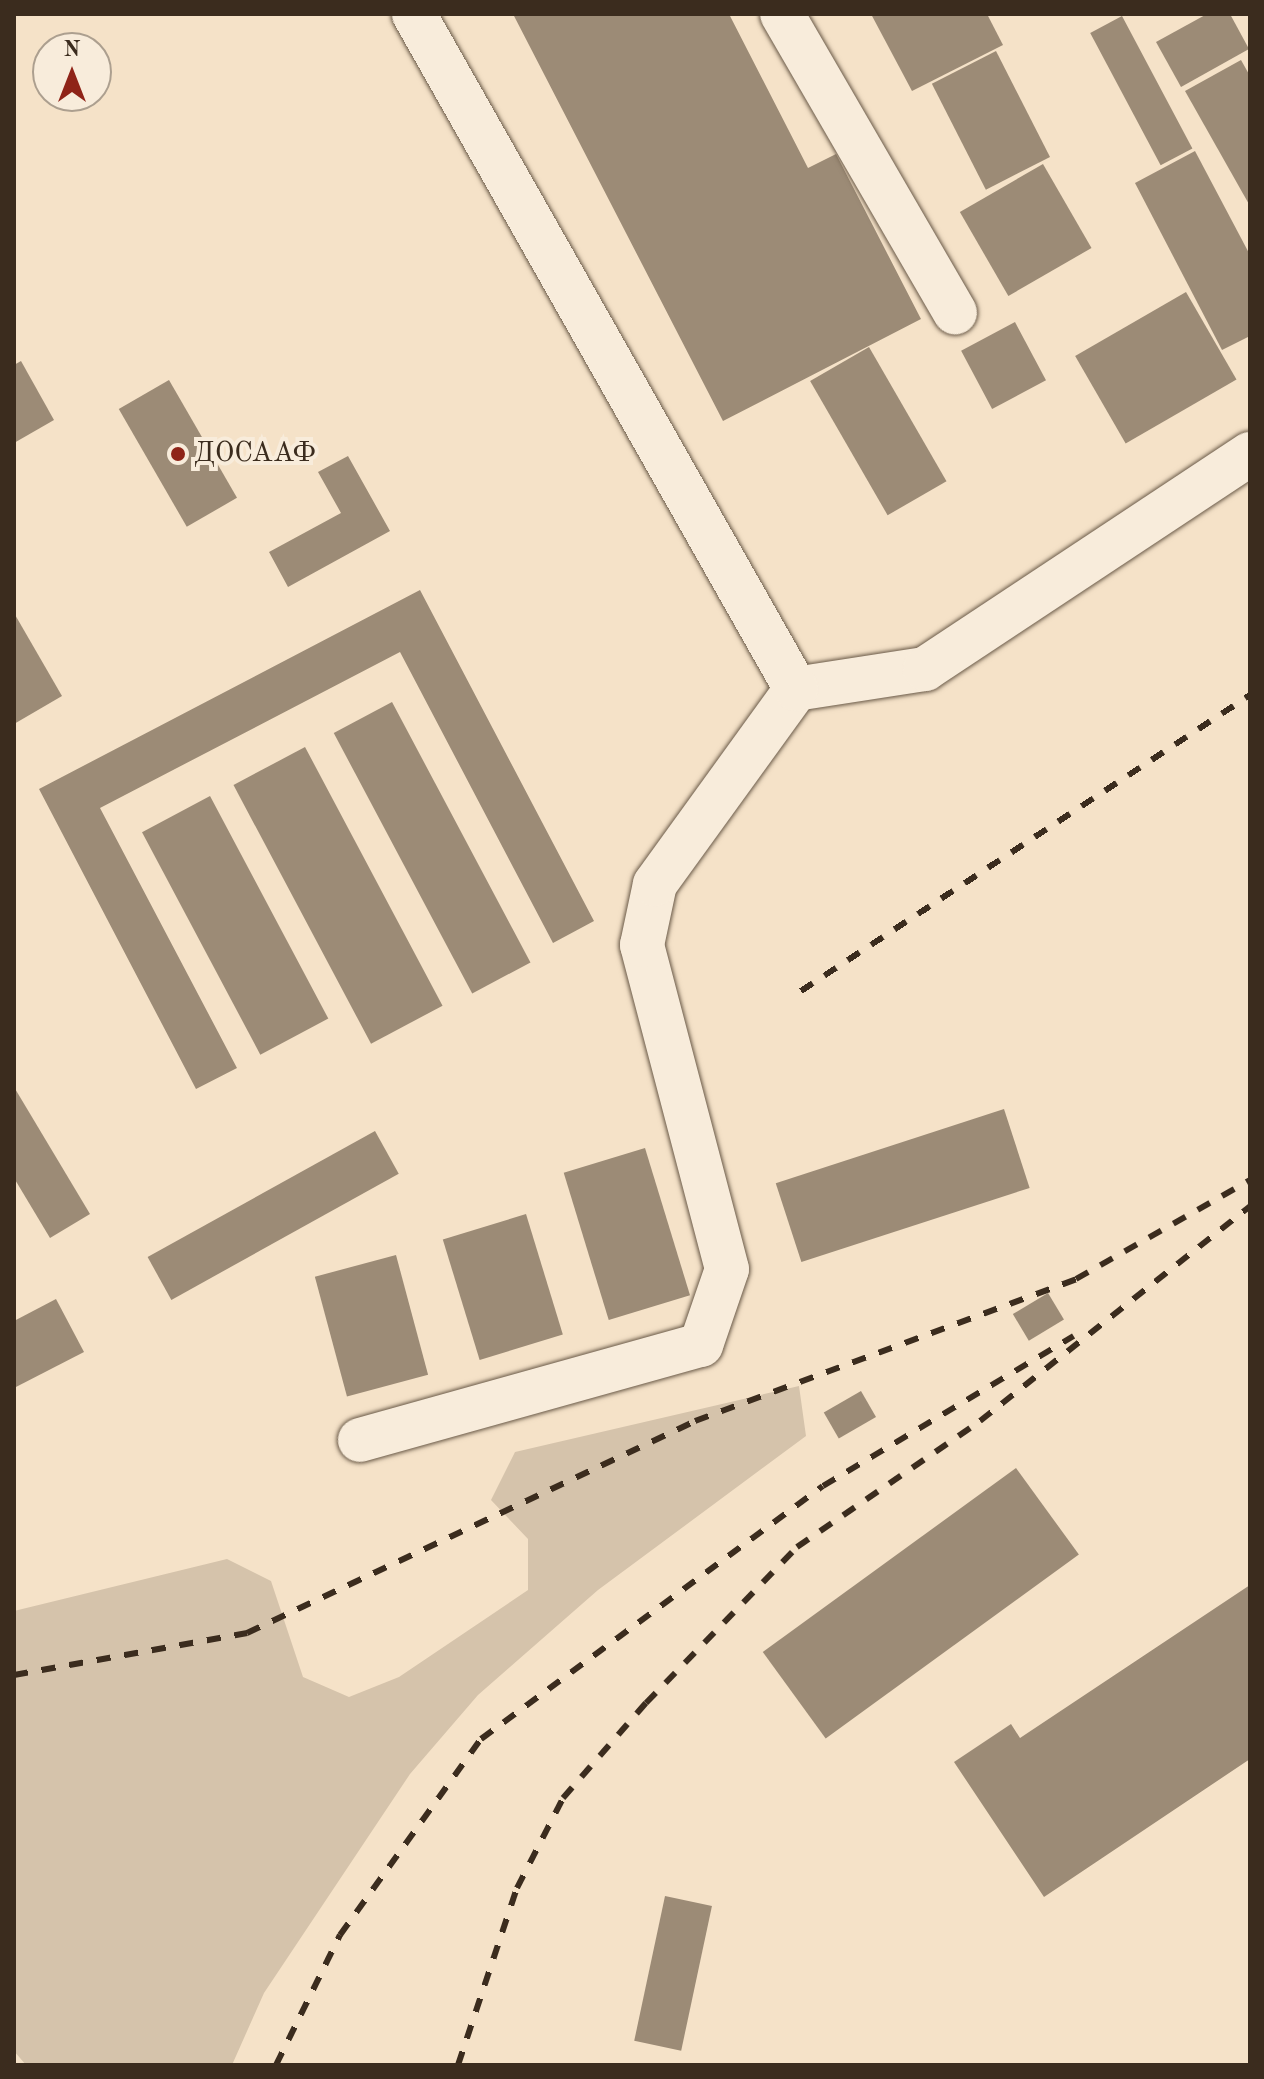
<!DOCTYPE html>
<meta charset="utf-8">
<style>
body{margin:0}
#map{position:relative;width:1264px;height:2079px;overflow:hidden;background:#f5e2c8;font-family:"Old Standard TT",serif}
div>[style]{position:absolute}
.green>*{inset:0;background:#d5c3ab}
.building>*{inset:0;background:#9c8b76;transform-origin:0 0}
.roads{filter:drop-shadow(0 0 2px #6a5a48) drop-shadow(0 0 2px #6a5a48)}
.minor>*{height:44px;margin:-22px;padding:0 22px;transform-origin:22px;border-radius:22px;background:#f8ecdb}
.rail>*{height:6px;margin-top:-3px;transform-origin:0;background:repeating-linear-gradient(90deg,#3b2c1e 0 14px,transparent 0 28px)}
.dots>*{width:22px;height:22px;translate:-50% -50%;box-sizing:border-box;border:4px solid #f8ecdb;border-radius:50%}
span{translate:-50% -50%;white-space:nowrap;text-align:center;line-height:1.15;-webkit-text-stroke:8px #f8ecdb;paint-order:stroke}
.poi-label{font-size:28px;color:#3b2c1e}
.left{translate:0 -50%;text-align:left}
.frame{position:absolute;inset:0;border:16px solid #3b2c1e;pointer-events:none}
.north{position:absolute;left:32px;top:32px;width:80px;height:80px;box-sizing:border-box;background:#f8ecdb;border:2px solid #ac9f8f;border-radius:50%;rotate:0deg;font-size:22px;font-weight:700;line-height:32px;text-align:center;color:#3b2c1e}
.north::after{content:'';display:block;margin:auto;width:28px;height:36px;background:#8f2418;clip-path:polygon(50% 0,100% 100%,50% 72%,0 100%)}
</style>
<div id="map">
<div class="green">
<i style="clip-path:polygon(799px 1386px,806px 1436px,598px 1590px,478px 1695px,410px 1774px,264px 1993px,232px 2065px,26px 2065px,14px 2051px,14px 1611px,227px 1559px,271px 1581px,303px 1677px,349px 1697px,399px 1677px,528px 1590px,528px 1539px,491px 1500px,515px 1452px)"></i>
</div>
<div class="building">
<i style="clip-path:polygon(513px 14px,729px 14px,808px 168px,836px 154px,921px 319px,723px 421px)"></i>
<i style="clip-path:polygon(871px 14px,987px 14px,1003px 45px,912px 91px)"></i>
<i style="clip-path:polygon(1207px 14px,1230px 14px,1249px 49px,1181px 87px,1156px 42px)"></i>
<i style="left:1122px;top:16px;width:150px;height:36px;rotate:62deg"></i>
<i style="left:996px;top:51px;width:119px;height:72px;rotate:63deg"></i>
<i style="clip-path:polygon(1241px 60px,1250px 76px,1250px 206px,1185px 91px)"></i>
<i style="clip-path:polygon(1195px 151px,1250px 255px,1250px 336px,1222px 350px,1135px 183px)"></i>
<i style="left:1043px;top:164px;width:97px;height:96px;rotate:60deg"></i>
<i style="left:1186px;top:292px;width:101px;height:128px;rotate:60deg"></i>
<i style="left:1015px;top:322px;width:66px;height:61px;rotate:62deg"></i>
<i style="left:869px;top:347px;width:155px;height:68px;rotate:60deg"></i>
<i style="clip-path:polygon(21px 361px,54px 420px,14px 443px,14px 365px)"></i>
<i style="left:169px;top:380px;width:136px;height:58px;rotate:60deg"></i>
<i style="clip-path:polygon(348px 456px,390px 531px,288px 587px,269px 552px,341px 513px,318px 472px)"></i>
<i style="clip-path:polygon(420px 590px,594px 921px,553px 943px,400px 652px,100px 808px,237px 1068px,196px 1089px,39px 789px)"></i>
<i style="clip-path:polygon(14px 613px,62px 696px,14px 724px)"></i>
<i style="left:392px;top:702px;width:295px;height:66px;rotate:62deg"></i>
<i style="left:305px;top:747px;width:293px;height:81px;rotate:62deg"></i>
<i style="left:210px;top:796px;width:252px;height:77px;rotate:62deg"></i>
<i style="clip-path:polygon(14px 1087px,90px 1214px,50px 1238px,14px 1178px)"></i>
<i style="left:1004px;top:1109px;width:83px;height:240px;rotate:72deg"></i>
<i style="left:375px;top:1131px;width:49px;height:260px;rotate:61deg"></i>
<i style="left:645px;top:1148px;width:154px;height:85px;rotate:73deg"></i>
<i style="left:526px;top:1214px;width:126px;height:87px;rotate:73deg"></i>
<i style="left:396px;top:1255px;width:124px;height:84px;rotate:75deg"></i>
<i style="left:1048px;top:1293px;width:31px;height:41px;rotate:59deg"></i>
<i style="clip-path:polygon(56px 1299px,84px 1352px,14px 1388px,14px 1321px)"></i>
<i style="left:861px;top:1391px;width:30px;height:43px;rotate:60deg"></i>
<i style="left:1016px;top:1468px;width:107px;height:313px;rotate:54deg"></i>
<i style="clip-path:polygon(1250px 1585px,1250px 1759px,1044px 1897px,954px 1762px,1011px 1724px,1020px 1738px)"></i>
<i style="left:665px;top:1896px;width:48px;height:148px;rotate:12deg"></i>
</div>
<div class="roads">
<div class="minor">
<i style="left:782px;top:14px;width:345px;rotate:59.9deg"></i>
<i style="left:796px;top:689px;width:131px;rotate:-8.8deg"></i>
<i style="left:925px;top:669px;width:390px;rotate:-33.5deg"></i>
<i style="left:360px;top:1440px;width:354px;rotate:-15.6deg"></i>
<i style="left:701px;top:1345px;width:80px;rotate:-71.1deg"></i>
<i style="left:727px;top:1269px;width:335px;rotate:-104.7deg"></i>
<i style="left:642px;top:945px;width:62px;rotate:-78deg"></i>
<i style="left:655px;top:884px;width:241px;rotate:-54.1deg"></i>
<i style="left:796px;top:689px;width:776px;rotate:-119.51deg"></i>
</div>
</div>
<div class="rail">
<i style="left:801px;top:991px;width:538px;rotate:-33.39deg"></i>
<i style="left:14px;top:1675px;width:237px;rotate:-10.2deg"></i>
<i style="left:247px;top:1633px;width:496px;rotate:-25.3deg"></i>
<i style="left:695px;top:1421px;width:407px;rotate:-20.4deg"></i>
<i style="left:1076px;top:1279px;width:200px;rotate:-29.6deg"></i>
<i style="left:276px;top:2065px;width:145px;rotate:-63.8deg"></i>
<i style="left:340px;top:1935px;width:241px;rotate:-54.3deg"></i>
<i style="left:481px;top:1739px;width:425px;rotate:-36.5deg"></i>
<i style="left:823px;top:1486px;width:292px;rotate:-30.9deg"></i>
<i style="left:458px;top:2065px;width:187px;rotate:-71.6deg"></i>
<i style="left:517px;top:1888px;width:101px;rotate:-62.9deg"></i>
<i style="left:563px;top:1798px;width:126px;rotate:-48.9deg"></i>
<i style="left:646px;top:1703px;width:217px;rotate:-45.9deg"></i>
<i style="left:797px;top:1547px;width:222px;rotate:-34.5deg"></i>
<i style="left:980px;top:1421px;width:345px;rotate:-38.5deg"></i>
</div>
<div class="dots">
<i style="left:178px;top:454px;background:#8f2418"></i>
</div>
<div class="poi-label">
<span class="left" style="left:194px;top:454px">ДОСААФ</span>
</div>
<div class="frame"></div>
<div class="north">N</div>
</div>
